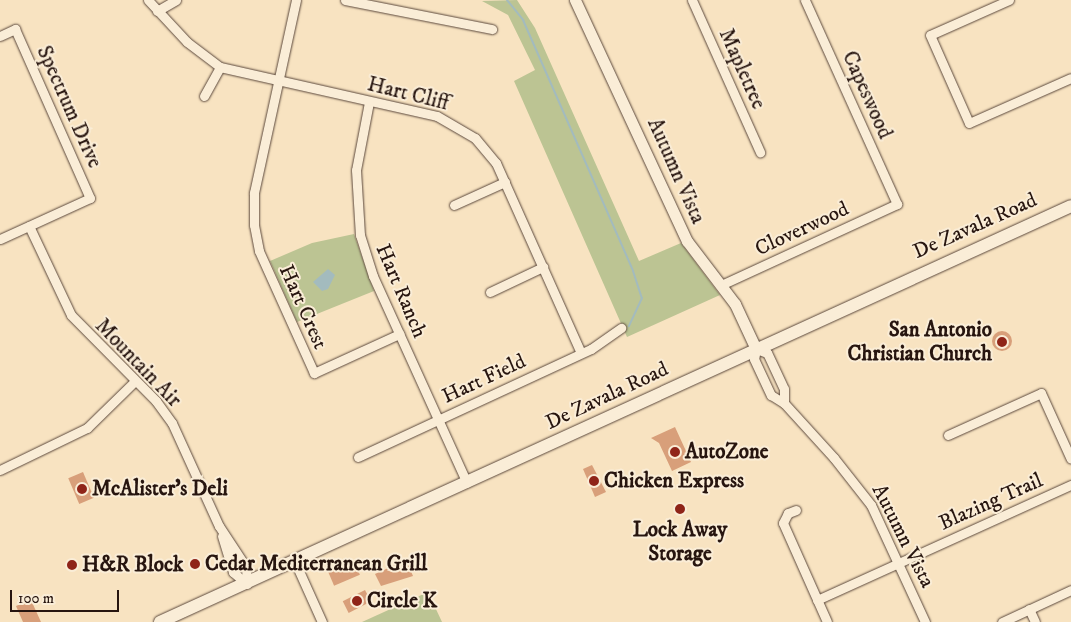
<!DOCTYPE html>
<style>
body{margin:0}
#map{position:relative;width:1071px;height:622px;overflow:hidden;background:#f8e3c1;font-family:"IM FELL DW Pica",serif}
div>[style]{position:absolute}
.green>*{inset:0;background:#bcc493}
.water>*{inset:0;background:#a3bbbe}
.stream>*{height:2px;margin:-1px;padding:0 1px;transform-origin:1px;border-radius:1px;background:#a3bbbe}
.building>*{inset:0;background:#d89f7a;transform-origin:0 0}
.round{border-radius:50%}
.roads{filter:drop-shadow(0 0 1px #5b483c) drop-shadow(0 0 1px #5b483c)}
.minor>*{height:9px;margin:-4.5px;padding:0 4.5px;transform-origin:4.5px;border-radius:4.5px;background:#faedd7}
.tertiary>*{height:11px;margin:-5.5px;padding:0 5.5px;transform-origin:5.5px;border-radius:5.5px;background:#faedd7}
.secondary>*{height:12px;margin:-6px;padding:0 6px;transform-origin:6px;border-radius:6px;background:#faedd7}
.dots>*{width:14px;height:14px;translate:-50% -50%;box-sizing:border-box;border:2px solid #faedd7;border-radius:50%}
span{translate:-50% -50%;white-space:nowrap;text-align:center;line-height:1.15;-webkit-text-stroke:4px #faedd7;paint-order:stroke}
.street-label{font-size:21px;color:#27150f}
.poi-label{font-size:21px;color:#27150f;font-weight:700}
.right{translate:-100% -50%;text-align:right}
.left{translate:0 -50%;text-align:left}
.scale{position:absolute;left:10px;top:590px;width:109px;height:22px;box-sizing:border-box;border:2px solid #27150f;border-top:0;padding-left:6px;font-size:15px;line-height:18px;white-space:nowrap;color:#27150f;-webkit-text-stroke:4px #faedd7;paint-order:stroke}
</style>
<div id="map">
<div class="green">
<i style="clip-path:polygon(517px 0,535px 28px,639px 261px,681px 243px,720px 295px,627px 337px,514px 81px,535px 70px,508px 15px,482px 1px)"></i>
<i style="clip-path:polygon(354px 234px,374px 291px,297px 322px,270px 261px,312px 243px)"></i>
<i style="clip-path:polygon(428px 592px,442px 622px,362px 622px)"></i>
</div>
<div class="water">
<i style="clip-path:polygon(328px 269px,335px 275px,328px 289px,322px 291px,313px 282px)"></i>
</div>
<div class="stream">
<i style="left:507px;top:0;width:26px;rotate:51deg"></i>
<i style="left:523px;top:20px;width:274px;rotate:66.3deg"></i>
<i style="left:633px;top:271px;width:28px;rotate:72deg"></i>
<i style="left:642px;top:298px;width:31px;rotate:115deg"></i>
</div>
<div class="building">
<i class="round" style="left:992px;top:331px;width:20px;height:20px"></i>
<i style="clip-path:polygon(675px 427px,691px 462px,672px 471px,659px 443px,651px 438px)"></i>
<i style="clip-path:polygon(592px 465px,606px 492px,595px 497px,583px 469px)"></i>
<i style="left:83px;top:472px;width:28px;height:16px;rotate:67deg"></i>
<i style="clip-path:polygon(406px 560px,413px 576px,381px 586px,375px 574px)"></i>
<i style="left:354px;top:561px;width:15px;height:28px;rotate:67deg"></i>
<i style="left:365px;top:590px;width:13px;height:25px;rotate:63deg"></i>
<i style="clip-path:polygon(31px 600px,41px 622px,23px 622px,16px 606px)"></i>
</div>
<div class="roads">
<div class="minor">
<i style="left:148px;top:0;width:57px;rotate:47.1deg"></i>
<i style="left:187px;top:42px;width:41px;rotate:37.1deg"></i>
<i style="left:220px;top:67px;width:222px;rotate:12.7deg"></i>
<i style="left:437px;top:116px;width:44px;rotate:30.1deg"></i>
<i style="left:475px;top:138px;width:33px;rotate:50deg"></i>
<i style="left:496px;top:163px;width:208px;rotate:65.9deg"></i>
<i style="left:296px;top:0;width:198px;rotate:102.3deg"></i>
<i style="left:254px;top:193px;width:32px;rotate:90deg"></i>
<i style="left:254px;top:225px;width:26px;rotate:79deg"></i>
<i style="left:259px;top:251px;width:134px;rotate:65.7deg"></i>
<i style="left:314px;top:373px;width:94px;rotate:-24.6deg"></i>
<i style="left:345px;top:0;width:150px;rotate:11.2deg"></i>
<i style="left:692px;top:0;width:167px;rotate:65.9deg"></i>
<i style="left:1009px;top:0;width:86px;rotate:156.1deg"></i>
<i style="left:930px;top:35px;width:96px;rotate:66.1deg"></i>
<i style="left:969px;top:123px;width:111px;rotate:-23.8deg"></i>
<i style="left:157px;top:11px;width:22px;rotate:-30deg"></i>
<i style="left:0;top:36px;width:17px;rotate:-25deg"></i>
<i style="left:15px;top:29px;width:185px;rotate:66.1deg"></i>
<i style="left:90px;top:198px;width:99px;rotate:155.5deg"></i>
<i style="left:204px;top:96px;width:33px;rotate:-61deg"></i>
<i style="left:369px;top:102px;width:69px;rotate:100.8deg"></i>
<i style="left:356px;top:170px;width:65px;rotate:86.5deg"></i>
<i style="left:360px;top:235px;width:43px;rotate:72.4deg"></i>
<i style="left:373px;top:276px;width:227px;rotate:65.6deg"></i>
<i style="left:454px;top:205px;width:56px;rotate:-24.3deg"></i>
<i style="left:29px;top:226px;width:98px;rotate:64.7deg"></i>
<i style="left:71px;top:315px;width:121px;rotate:45.3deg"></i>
<i style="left:156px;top:401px;width:27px;rotate:54deg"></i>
<i style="left:172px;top:423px;width:113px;rotate:65.5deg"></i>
<i style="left:219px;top:526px;width:49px;rotate:56.6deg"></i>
<i style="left:246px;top:567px;width:17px;rotate:87deg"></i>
<i style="left:721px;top:285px;width:194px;rotate:-24.7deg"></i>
<i style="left:897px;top:204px;width:224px;rotate:-114.3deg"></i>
<i style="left:490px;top:292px;width:59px;rotate:-25.3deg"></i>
<i style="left:784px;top:403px;width:14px;rotate:-90deg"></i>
<i style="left:784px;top:389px;width:40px;rotate:-115deg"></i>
<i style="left:767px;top:353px;width:12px;rotate:-160deg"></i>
<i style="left:756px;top:349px;width:10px;rotate:101deg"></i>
<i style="left:754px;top:359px;width:40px;rotate:65deg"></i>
<i style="left:771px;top:395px;width:15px;rotate:32deg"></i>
<i style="left:784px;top:403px;width:74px;rotate:47.7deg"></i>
<i style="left:834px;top:458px;width:60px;rotate:51.8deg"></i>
<i style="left:871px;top:505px;width:129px;rotate:65.2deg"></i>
<i style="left:948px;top:435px;width:102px;rotate:-24.3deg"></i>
<i style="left:1041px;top:393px;width:72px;rotate:65.6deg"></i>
<i style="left:358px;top:457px;width:257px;rotate:-24.9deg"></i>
<i style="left:591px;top:349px;width:37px;rotate:-35deg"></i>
<i style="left:0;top:470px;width:97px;rotate:-25.8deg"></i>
<i style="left:87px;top:428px;width:67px;rotate:-44.4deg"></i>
<i style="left:796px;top:510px;width:9px;rotate:159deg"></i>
<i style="left:788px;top:513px;width:11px;rotate:117deg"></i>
<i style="left:783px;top:523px;width:108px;rotate:66deg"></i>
<i style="left:222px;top:536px;width:38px;rotate:73deg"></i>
<i style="left:233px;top:572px;width:18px;rotate:41deg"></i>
<i style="left:295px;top:562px;width:66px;rotate:65.8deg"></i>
<i style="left:817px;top:600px;width:279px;rotate:-24.4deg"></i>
<i style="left:1029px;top:609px;width:14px;rotate:65deg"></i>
<i style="left:1002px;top:622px;width:76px;rotate:-24.9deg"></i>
</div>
<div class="tertiary">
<i style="left:575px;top:0;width:266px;rotate:65.1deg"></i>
<i style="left:687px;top:241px;width:79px;rotate:52.7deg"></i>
<i style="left:735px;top:304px;width:50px;rotate:65deg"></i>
</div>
<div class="secondary">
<i style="left:160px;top:622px;width:1001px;rotate:-24.54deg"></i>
</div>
</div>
<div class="dots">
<i style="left:1002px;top:342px;background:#8f2418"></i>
<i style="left:675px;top:452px;background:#8f2418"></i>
<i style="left:594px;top:481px;background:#8f2418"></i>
<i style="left:82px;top:489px;background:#8f2418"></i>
<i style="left:680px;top:509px;background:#8f2418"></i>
<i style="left:195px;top:564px;background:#8f2418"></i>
<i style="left:72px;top:565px;background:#8f2418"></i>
<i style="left:357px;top:601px;background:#8f2418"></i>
</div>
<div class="street-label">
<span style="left:742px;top:69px;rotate:66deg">Mapletree</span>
<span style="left:408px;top:94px;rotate:14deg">Hart Cliff</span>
<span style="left:867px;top:95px;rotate:66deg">Capeswood</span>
<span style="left:69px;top:107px;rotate:66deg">Spectrum Drive</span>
<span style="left:676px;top:171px;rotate:66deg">Autumn Vista</span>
<span style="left:975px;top:226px;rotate:-24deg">De Zavala Road</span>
<span style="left:802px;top:229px;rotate:-25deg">Cloverwood</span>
<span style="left:401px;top:291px;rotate:67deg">Hart Ranch</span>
<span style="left:303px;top:307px;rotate:66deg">Hart Crest</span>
<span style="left:138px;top:363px;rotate:46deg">Mountain Air</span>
<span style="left:484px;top:379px;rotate:-25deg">Hart Field</span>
<span style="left:607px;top:396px;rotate:-25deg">De Zavala Road</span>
<span style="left:991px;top:502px;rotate:-24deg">Blazing Trail</span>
<span style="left:903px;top:536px;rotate:63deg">Autumn Vista</span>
</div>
<div class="poi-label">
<span class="right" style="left:992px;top:342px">San Antonio<br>Christian Church</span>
<span class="left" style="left:685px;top:452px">AutoZone</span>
<span class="left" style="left:604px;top:481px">Chicken Express</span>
<span class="left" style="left:92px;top:489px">McAlister's Deli</span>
<span style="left:680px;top:542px">Lock Away<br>Storage</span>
<span class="left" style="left:205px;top:564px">Cedar Mediterranean Grill</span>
<span class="left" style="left:82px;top:565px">H&amp;R Block</span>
<span class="left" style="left:367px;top:601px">Circle K</span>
</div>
<div class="scale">100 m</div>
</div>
